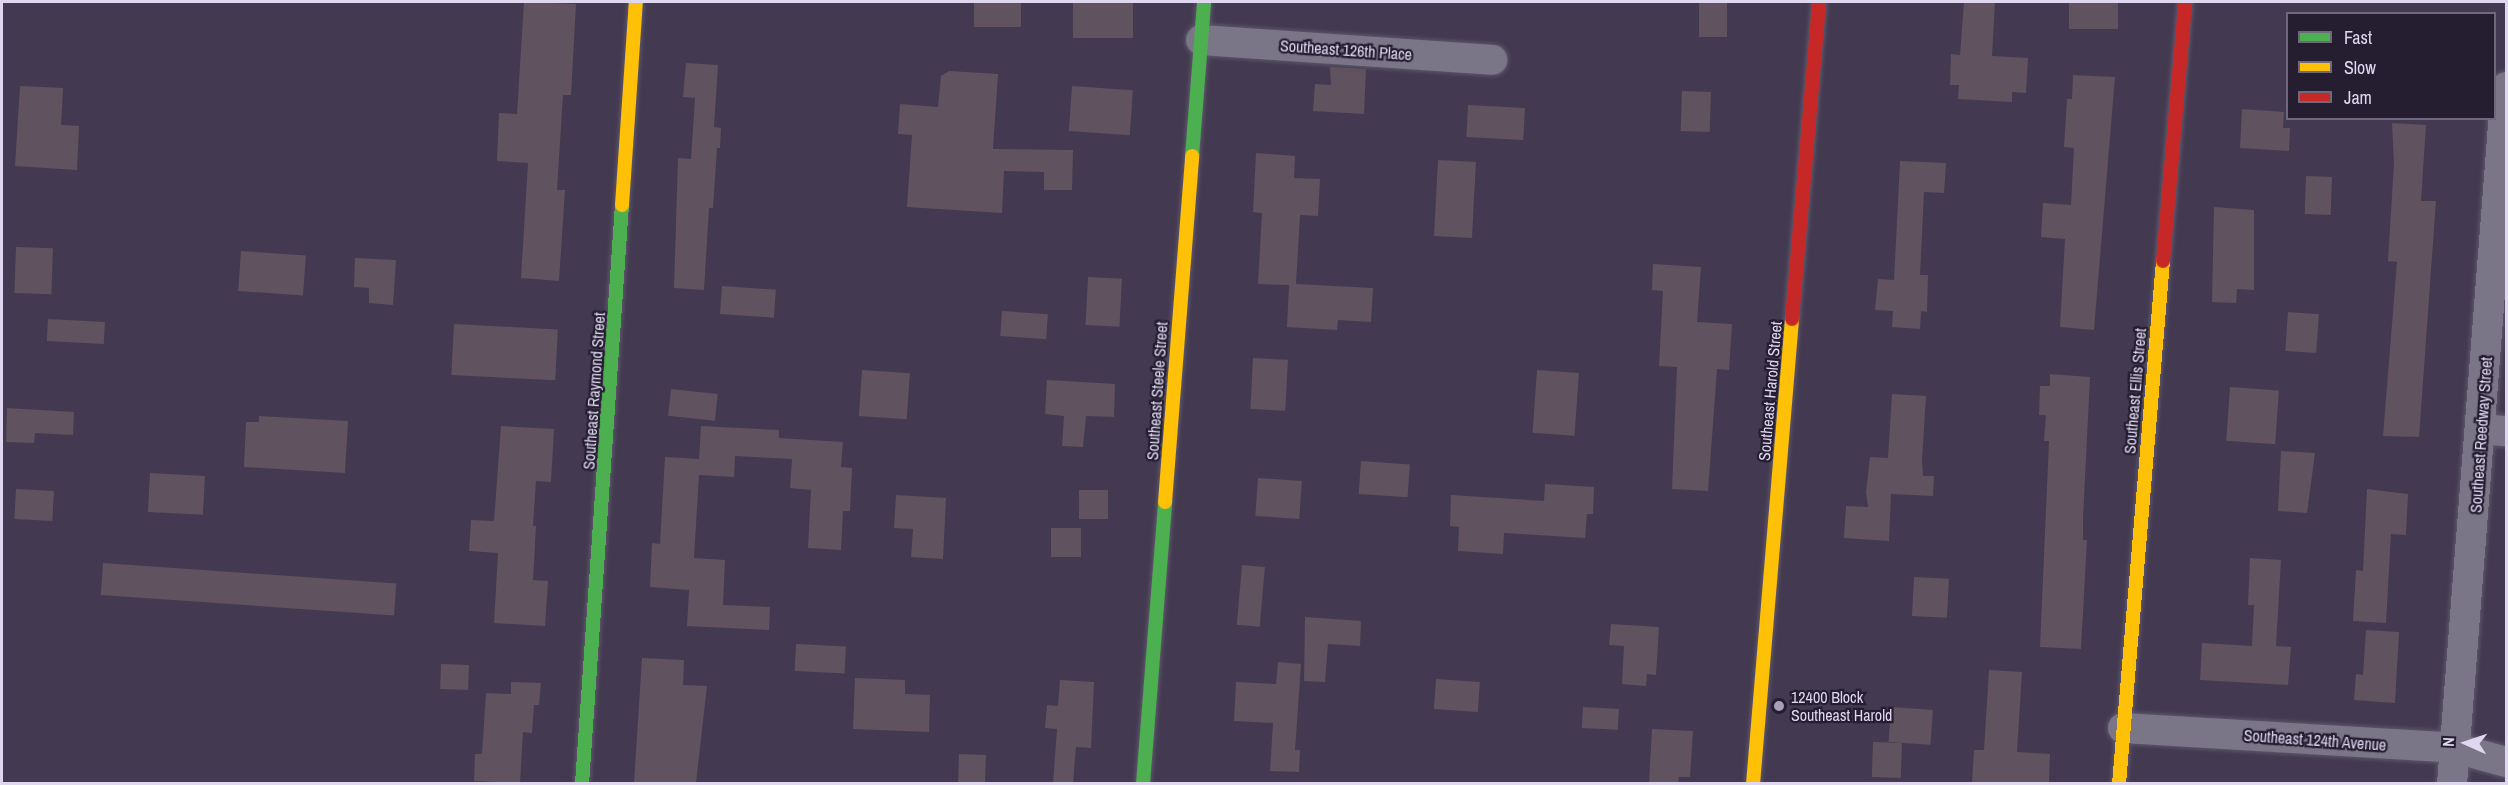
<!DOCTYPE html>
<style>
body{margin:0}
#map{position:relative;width:2508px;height:785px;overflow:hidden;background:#433a51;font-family:"Archivo Narrow",sans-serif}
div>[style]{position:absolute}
.building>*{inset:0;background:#60525f;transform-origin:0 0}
.roads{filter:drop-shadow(0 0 2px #5e576a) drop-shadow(0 0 2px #5e576a)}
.street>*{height:30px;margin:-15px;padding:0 15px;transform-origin:15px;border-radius:15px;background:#7a7587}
.fast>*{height:14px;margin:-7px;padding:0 7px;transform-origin:7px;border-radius:7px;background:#4caf50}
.slow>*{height:14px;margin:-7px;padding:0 7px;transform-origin:7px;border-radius:7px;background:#ffc107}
.jam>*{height:14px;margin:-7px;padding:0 7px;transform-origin:7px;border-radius:7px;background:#c62828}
.dots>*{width:16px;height:16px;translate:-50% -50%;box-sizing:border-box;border:3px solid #241e30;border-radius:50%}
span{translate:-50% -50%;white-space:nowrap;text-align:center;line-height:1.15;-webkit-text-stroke:4.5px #241e30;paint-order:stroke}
.street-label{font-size:16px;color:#dfd7f0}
.poi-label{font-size:16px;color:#dfd7f0}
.left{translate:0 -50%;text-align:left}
.frame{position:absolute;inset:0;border:3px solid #dfd7f0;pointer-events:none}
.legend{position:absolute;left:2286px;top:12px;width:210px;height:108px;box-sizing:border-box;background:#241e30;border:2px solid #6f687d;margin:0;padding:8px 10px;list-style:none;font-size:18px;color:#dfd7f0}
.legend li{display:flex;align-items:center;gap:12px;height:30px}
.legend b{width:30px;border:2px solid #6f687d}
.north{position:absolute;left:2436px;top:713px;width:60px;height:60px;-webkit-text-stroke:4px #241e30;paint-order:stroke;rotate:273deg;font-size:16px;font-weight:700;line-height:24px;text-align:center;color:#dfd7f0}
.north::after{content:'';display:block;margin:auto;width:21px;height:27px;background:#dfd7f0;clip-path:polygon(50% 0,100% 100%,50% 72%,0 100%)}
</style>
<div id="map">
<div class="building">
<i style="clip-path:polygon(524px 2px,576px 4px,571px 95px,563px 95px,557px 190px,565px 190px,559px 281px,521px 278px,528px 163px,497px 161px,499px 113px,517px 114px)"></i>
<i style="left:974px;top:2px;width:47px;height:25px"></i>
<i style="left:1073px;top:2px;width:60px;height:36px"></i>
<i style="left:1699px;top:2px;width:28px;height:35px"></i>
<i style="clip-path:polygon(1964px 2px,1995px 2px,1992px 56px,2028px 58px,2026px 93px,2012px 92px,2012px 102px,1958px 99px,1959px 85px,1950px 85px,1951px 54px,1960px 55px)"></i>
<i style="left:2069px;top:2px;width:49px;height:27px"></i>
<i style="clip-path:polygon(686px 63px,718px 65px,714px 127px,721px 128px,720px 148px,717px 148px,713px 208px,709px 208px,704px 290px,674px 288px,678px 158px,691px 159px,695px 98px,683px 97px)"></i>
<i style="clip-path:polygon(1330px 67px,1366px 69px,1364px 114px,1313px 111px,1315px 84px,1331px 85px)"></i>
<i style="clip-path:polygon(949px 71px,998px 74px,993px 149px,1073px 150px,1072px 190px,1044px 190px,1044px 172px,1004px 171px,1002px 213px,907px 207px,912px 135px,898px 134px,900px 104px,938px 107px,941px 76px)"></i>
<i style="clip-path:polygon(2073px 75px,2115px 77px,2094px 330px,2060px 327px,2065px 239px,2041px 237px,2043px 203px,2071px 205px,2074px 148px,2064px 147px,2067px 99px,2072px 99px)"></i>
<i style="clip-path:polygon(20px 86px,63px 88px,61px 125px,79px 126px,77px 170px,15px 166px)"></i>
<i style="left:1072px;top:86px;width:61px;height:45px;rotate:4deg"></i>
<i style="left:1682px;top:91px;width:29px;height:40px;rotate:2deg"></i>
<i style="left:1468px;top:105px;width:57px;height:32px;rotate:3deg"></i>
<i style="clip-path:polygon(2242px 109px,2284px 112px,2283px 128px,2290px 128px,2289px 151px,2240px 148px)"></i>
<i style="clip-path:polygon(2392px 123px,2426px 125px,2421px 201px,2436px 201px,2419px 437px,2383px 436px,2397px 262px,2388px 261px,2394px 163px)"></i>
<i style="clip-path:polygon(1256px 153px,1295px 156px,1294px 178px,1320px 179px,1318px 216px,1300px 215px,1296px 284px,1373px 288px,1371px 322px,1338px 320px,1337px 330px,1287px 327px,1289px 285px,1258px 284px,1262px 213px,1253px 212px)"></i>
<i style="left:1438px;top:160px;width:38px;height:76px;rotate:3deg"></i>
<i style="clip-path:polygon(1900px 161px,1946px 163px,1944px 193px,1924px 192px,1920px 275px,1928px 275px,1927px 312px,1921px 311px,1920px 329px,1892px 327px,1893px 311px,1875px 310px,1878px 279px,1894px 280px)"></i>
<i style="left:2306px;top:176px;width:26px;height:38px;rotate:2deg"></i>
<i style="clip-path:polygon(2214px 207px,2254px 210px,2254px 290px,2237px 289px,2236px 303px,2212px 302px)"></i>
<i style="left:16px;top:247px;width:37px;height:46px;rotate:2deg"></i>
<i style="left:241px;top:251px;width:65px;height:40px;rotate:4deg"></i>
<i style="clip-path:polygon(355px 258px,396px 260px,393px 305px,369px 303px,369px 288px,354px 287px)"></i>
<i style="clip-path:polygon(1653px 264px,1701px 267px,1697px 322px,1732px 324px,1729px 370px,1717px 369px,1708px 491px,1672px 489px,1677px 367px,1659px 366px,1663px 291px,1652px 290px)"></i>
<i style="left:1088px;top:277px;width:34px;height:48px;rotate:3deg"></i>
<i style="left:722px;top:286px;width:54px;height:28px;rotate:4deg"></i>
<i style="left:1002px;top:311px;width:46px;height:25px;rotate:4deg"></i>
<i style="left:2288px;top:312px;width:31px;height:39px;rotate:4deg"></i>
<i style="left:48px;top:319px;width:57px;height:22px;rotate:3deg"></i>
<i style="left:454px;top:324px;width:104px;height:51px;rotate:3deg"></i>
<i style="left:1253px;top:358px;width:35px;height:51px;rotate:3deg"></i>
<i style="left:862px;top:370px;width:48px;height:46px;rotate:4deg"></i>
<i style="left:1537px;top:370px;width:42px;height:63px;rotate:4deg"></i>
<i style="clip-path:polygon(2050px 374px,2090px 377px,2083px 518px,2083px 540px,2087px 540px,2081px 649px,2040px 647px,2049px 441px,2044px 441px,2046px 415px,2039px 415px,2040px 386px,2050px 386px)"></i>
<i style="clip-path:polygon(1047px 380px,1115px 384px,1114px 417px,1086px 416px,1083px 447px,1062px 446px,1064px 416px,1045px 414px)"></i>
<i style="left:2230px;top:387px;width:49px;height:54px;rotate:4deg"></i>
<i style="left:671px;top:389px;width:47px;height:27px;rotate:6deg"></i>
<i style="clip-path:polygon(1892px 394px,1926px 396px,1922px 460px,1923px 476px,1934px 476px,1933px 496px,1891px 494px,1889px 541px,1844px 538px,1846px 506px,1868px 507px,1866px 492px,1870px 457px,1888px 458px)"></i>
<i style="clip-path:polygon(7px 408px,74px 412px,73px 435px,35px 433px,34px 443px,6px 442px)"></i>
<i style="clip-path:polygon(259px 416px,348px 421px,345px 473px,244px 467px,246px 422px,259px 422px)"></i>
<i style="clip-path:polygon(501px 426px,554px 429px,551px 482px,536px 481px,533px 526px,536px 526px,533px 580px,548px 581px,545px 626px,494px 623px,498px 553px,469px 551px,471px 520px,494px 521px)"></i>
<i style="clip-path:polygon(701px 426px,779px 430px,779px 438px,843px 442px,841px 467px,852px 468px,850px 511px,843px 511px,841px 550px,808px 548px,811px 490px,790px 488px,792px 459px,735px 456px,734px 477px,699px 475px,694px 558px,725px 560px,723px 605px,770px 607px,769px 630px,687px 626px,689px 590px,650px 587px,652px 543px,660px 544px,665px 457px,699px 459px)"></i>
<i style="clip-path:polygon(2281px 451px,2315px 453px,2307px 513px,2278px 511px)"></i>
<i style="left:1361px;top:461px;width:49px;height:33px;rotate:4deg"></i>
<i style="left:150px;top:473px;width:55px;height:39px;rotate:3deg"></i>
<i style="left:1258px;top:478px;width:44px;height:38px;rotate:4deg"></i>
<i style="clip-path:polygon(1545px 484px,1594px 487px,1593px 514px,1587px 514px,1585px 538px,1504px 533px,1503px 554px,1458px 551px,1459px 527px,1450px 526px,1451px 495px,1544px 501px)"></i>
<i style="left:16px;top:489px;width:38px;height:30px;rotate:3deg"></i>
<i style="clip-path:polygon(2367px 489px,2408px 494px,2406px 535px,2391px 534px,2386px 623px,2353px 621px,2356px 570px,2363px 571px)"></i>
<i style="left:1079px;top:490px;width:29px;height:29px"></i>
<i style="clip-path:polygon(896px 495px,946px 498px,943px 559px,911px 557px,913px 529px,894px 528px)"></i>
<i style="left:1051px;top:528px;width:30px;height:29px"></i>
<i style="clip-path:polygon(2250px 558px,2281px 560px,2276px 646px,2291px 647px,2288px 685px,2200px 680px,2202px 643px,2252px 646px,2254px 605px,2248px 605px)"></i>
<i style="left:103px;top:563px;width:294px;height:32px;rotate:4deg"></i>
<i style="left:1242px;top:565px;width:23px;height:60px;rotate:5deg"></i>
<i style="left:1914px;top:577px;width:35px;height:39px;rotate:3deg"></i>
<i style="clip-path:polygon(1305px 617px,1361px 621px,1360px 646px,1328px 644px,1325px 682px,1304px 681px)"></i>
<i style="clip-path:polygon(1611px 624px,1659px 627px,1656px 675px,1647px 674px,1646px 686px,1622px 684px,1624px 646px,1609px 645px)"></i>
<i style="clip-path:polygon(2366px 630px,2399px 632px,2395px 703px,2354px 700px,2356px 674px,2363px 675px)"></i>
<i style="left:796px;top:644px;width:50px;height:27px;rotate:3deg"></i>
<i style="clip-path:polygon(642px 658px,684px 660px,683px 685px,707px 686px,696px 783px,634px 783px)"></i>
<i style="clip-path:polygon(1278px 662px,1301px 664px,1295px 750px,1300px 750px,1299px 772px,1270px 771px,1273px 723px,1234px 721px,1236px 682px,1276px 684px)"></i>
<i style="left:441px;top:664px;width:28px;height:25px;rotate:2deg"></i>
<i style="clip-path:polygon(1989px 670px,2022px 672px,2017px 752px,2050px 754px,2049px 783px,1972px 783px,1974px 750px,1984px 750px)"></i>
<i style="clip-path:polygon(855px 678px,905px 680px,905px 694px,930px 695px,929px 732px,853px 729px)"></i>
<i style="left:1436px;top:679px;width:44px;height:30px;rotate:4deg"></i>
<i style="clip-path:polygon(1060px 680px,1094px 682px,1091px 748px,1076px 747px,1073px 783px,1053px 783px,1057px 729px,1045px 728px,1047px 705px,1058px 706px)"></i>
<i style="clip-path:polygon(511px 682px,541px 683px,539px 705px,534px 705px,532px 733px,523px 732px,520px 783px,474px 781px,475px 754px,482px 754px,486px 693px,511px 694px)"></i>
<i style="left:1583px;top:707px;width:36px;height:21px;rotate:3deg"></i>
<i style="left:1891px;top:707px;width:42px;height:35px;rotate:4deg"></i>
<i style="clip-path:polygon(1652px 729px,1693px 731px,1690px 777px,1679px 777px,1678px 783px,1649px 783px)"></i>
<i style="left:1873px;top:742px;width:29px;height:35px;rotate:2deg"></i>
<i style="left:959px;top:754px;width:27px;height:29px;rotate:2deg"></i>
</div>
<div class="roads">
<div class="street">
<i style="left:1201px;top:40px;width:292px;rotate:3.9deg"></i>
<i style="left:2481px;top:429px;width:25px;rotate:5deg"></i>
<i style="left:2123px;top:728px;width:333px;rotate:3.4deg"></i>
<i style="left:2455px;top:748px;width:53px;rotate:15.4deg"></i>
<i style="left:2452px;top:784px;width:699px;rotate:-85.57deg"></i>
</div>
<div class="fast">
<i style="left:1192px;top:156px;width:154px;rotate:-85.5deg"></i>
<i style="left:582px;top:784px;width:580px;rotate:-86.05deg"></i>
<i style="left:1143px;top:784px;width:283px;rotate:-85.5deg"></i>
</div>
<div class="slow">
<i style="left:622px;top:205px;width:203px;rotate:-86.1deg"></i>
<i style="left:1165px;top:502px;width:347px;rotate:-85.5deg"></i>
<i style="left:1753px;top:784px;width:467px;rotate:-85.2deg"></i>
<i style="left:2119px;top:784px;width:525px;rotate:-85.19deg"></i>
</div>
<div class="jam">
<i style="left:2163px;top:261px;width:260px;rotate:-85.1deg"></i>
<i style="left:1792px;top:319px;width:318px;rotate:-85.1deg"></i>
</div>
</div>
<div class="dots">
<i style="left:1779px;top:706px;background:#a8a0b8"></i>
</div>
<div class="street-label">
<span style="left:1346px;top:50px;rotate:4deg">Southeast 126th Place</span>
<span style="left:594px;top:391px;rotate:-86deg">Southeast Raymond Street</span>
<span style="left:1157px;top:391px;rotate:-86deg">Southeast Steele Street</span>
<span style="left:1770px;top:391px;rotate:-85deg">Southeast Harold Street</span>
<span style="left:2135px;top:391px;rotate:-85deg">Southeast Ellis Street</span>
<span style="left:2481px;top:435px;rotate:-86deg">Southeast Reedway Street</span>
<span style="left:2315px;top:740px;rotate:4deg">Southeast 124th Avenue</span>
</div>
<div class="poi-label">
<span class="left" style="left:1791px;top:706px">12400 Block<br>Southeast Harold</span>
</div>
<div class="frame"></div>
<ul class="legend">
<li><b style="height:8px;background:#4caf50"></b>Fast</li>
<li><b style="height:8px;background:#ffc107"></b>Slow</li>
<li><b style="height:8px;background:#c62828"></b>Jam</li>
</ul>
<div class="north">N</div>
</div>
